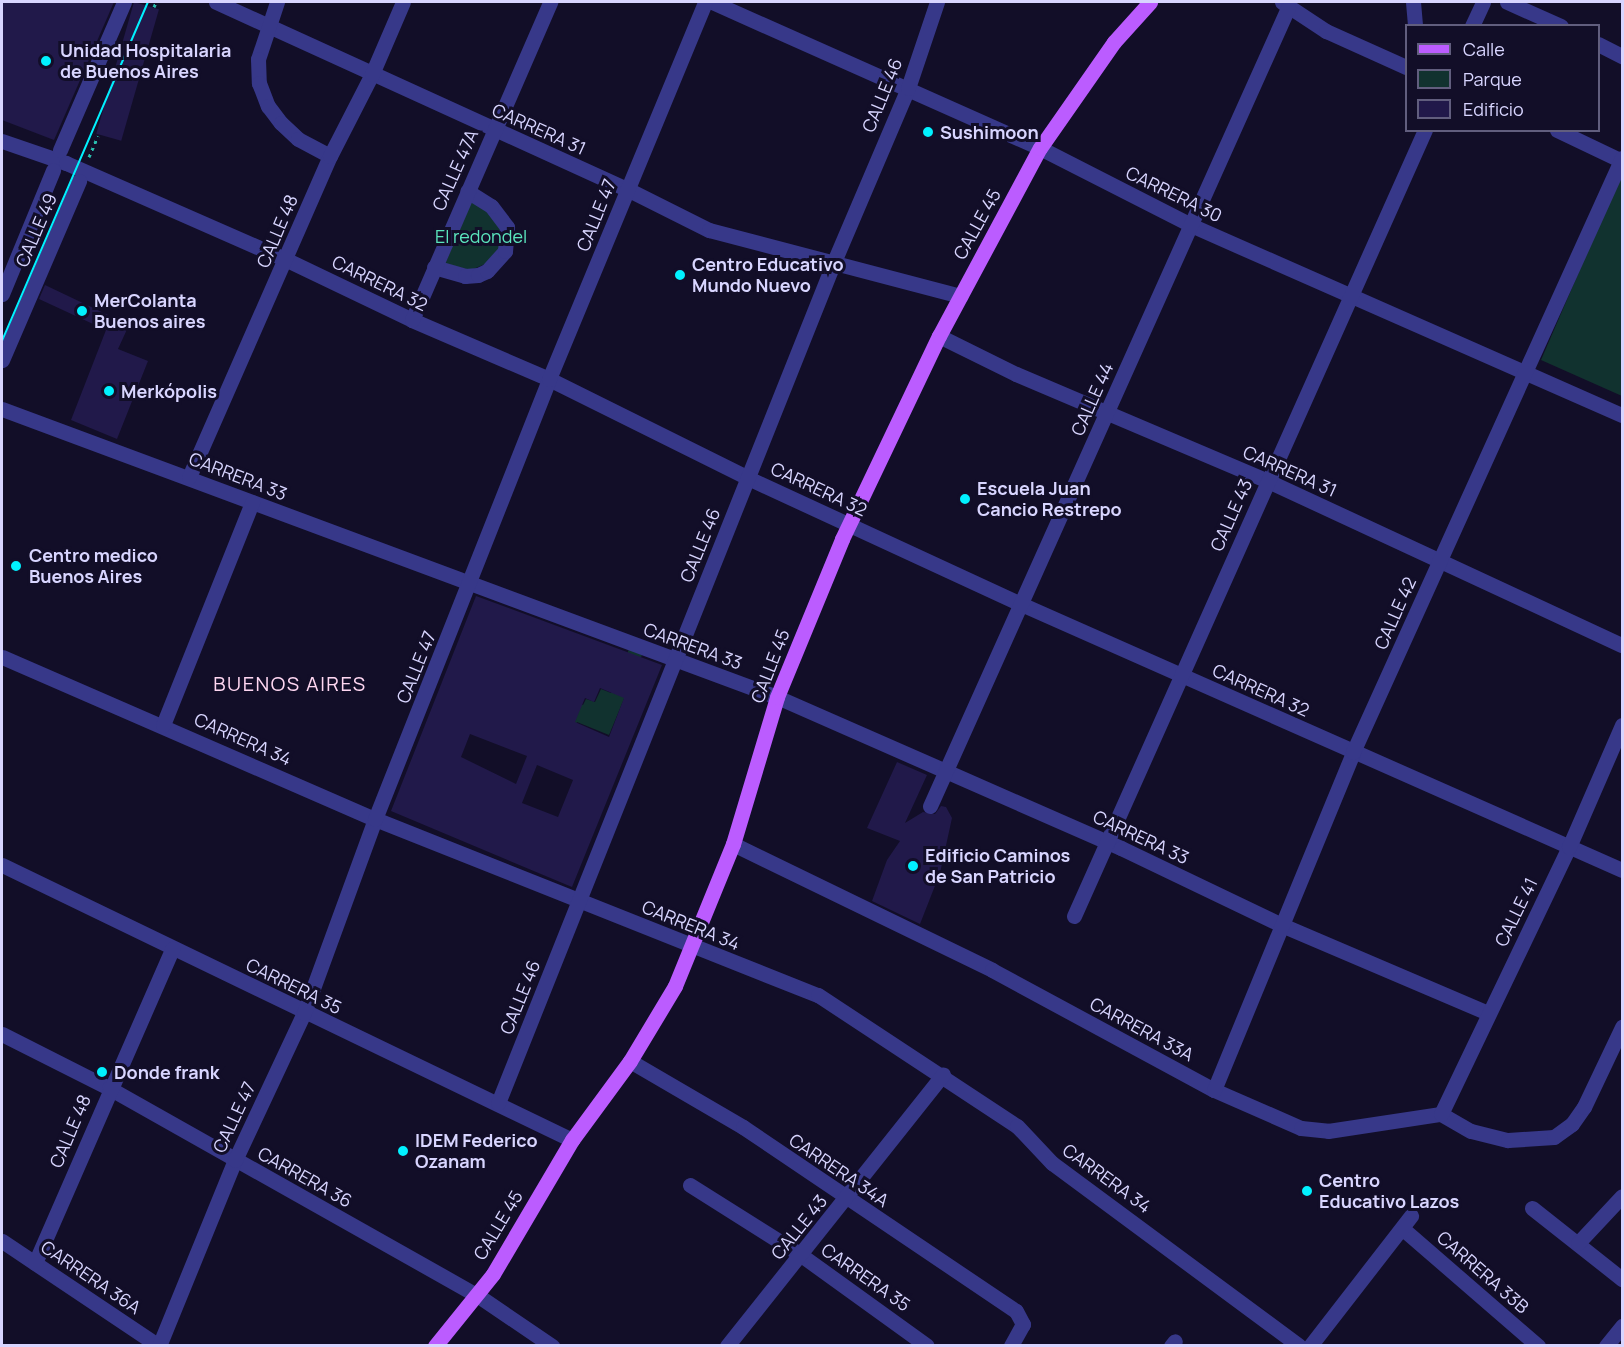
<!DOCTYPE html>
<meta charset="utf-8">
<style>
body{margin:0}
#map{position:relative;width:1624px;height:1347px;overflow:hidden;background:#120e28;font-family:Manrope,sans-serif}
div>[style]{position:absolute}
.green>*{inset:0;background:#11322f}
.building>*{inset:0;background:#21194a;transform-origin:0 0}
.path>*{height:3px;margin-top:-1.5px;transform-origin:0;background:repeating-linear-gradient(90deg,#2abeaf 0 3px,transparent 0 7.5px)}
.minor>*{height:15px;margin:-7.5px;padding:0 7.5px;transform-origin:7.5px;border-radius:7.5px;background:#373889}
.major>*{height:15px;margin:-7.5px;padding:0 7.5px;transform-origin:7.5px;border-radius:7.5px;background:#bb5cff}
.tram>*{height:1.5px;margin:-0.75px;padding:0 0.75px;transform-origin:0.75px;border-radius:0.75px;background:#01f1ff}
.dots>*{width:16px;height:16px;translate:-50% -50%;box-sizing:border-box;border:3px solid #120e28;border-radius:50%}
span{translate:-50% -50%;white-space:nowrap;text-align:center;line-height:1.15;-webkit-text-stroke:6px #120e28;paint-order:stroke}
.poi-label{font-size:18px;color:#d8d5ff;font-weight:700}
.left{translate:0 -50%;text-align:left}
.street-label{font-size:18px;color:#d8d5ff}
.park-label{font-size:18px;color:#5be5bd}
.neighbourhood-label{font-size:20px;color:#ffd7f2;letter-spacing:1.5px}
.frame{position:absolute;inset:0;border:3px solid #d8d5ff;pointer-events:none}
.legend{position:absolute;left:1405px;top:24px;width:195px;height:108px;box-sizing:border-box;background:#120e28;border:2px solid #615e7e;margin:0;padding:8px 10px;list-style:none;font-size:18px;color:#d8d5ff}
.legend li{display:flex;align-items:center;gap:12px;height:30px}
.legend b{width:30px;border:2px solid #615e7e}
</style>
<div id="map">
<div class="green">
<i style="clip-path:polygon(1622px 172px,1622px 396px,1541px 360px)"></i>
<i style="clip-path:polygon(473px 198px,501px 219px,499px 248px,485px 264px,471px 270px,445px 264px)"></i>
<i style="clip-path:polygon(629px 649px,642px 655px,609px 735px,577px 722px,573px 732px,567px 698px,583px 705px,586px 699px,595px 702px,601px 689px,611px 693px)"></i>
</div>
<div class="building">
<i style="clip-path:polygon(2px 2px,114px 2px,54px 140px,2px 120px)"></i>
<i style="left:134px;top:2px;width:26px;height:137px;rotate:16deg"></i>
<i style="clip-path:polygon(45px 285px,129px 325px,118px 349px,148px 361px,117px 439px,71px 420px,106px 330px,39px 299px)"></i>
<i style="clip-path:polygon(evenodd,476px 596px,662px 665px,572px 887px,391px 811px,476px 596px,600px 688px,624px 698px,609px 737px,575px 722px,585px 698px,594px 702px,600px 688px,476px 596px,470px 734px,527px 756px,516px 784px,461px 757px,470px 734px,476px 596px,537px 765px,573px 780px,558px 817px,522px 803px,537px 765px)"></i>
<i style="clip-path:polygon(897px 762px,927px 775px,905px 823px,923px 812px,935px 814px,941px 806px,946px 807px,952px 818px,940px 873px,920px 924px,872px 901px,887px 860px,900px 841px,867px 828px)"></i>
</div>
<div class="path">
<i style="left:154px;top:7px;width:5px;rotate:-68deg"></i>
<i style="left:89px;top:157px;width:23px;rotate:-67deg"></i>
</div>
<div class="minor">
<i style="left:216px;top:2px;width:452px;rotate:24.5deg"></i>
<i style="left:627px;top:189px;width:92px;rotate:26.6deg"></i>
<i style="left:709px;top:230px;width:260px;rotate:14.7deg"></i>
<i style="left:277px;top:2px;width:60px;rotate:108.4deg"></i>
<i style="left:258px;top:59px;width:24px;rotate:88deg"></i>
<i style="left:259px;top:83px;width:25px;rotate:69deg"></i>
<i style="left:268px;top:106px;width:21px;rotate:53deg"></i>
<i style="left:281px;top:123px;width:23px;rotate:43deg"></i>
<i style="left:298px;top:139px;width:36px;rotate:28deg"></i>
<i style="left:712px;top:2px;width:359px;rotate:24deg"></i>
<i style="left:1040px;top:148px;width:172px;rotate:27deg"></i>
<i style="left:1193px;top:226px;width:469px;rotate:23.8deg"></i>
<i style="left:1282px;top:2px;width:53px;rotate:33.4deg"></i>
<i style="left:1326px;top:31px;width:88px;rotate:24.2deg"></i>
<i style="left:1413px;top:2px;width:24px;rotate:85deg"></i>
<i style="left:1507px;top:2px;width:59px;rotate:24deg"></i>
<i style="left:1472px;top:26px;width:26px;rotate:-65deg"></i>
<i style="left:1598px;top:44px;width:27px;rotate:27deg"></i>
<i style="left:1557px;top:130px;width:72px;rotate:25.5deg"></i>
<i style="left:2px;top:141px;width:68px;rotate:19deg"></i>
<i style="left:66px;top:163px;width:241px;rotate:23.7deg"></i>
<i style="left:287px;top:260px;width:139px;rotate:25.6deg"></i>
<i style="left:412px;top:320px;width:149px;rotate:23.3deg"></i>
<i style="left:549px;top:379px;width:222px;rotate:26.4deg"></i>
<i style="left:748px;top:478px;width:301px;rotate:24.8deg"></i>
<i style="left:1021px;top:604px;width:657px;rotate:23.87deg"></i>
<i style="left:60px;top:150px;width:161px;rotate:-66.6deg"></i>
<i style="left:434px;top:267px;width:32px;rotate:16deg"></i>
<i style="left:465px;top:276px;width:13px;rotate:-4deg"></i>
<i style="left:478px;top:275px;width:10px;rotate:-24deg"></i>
<i style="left:487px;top:271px;width:27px;rotate:-48deg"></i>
<i style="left:505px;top:251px;width:24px;rotate:-85deg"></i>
<i style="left:507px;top:227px;width:26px;rotate:-127deg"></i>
<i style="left:491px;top:206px;width:28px;rotate:-148deg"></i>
<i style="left:2px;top:294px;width:134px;rotate:-67.6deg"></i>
<i style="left:412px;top:320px;width:347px;rotate:-66.5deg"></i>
<i style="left:939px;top:336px;width:86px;rotate:26.3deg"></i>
<i style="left:1016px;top:374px;width:274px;rotate:23deg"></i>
<i style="left:1268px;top:481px;width:390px;rotate:24.9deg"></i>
<i style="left:2px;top:360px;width:195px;rotate:-66.7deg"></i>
<i style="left:2px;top:409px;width:827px;rotate:20.39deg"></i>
<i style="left:777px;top:697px;width:376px;rotate:23.7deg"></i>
<i style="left:1121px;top:848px;width:181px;rotate:25.6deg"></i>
<i style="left:1284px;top:926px;width:222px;rotate:23.1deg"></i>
<i style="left:189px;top:477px;width:351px;rotate:-66.3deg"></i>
<i style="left:330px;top:156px;width:92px;rotate:-62.9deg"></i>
<i style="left:372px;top:74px;width:78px;rotate:-66.7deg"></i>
<i style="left:2px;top:657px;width:407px;rotate:23.5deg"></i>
<i style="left:375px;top:819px;width:477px;rotate:21.7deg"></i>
<i style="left:818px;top:995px;width:238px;rotate:33.4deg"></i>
<i style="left:1017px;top:1126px;width:51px;rotate:46.6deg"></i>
<i style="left:1052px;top:1163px;width:307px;rotate:36.5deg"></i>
<i style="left:163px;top:725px;width:240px;rotate:-68.2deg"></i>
<i style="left:930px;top:806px;width:875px;rotate:-65.84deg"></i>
<i style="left:733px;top:844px;width:288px;rotate:25.9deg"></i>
<i style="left:992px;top:970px;width:252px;rotate:28.4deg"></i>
<i style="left:1214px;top:1090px;width:95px;rotate:23.6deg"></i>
<i style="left:1301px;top:1128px;width:27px;rotate:6deg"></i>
<i style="left:1328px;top:1131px;width:114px;rotate:-8.6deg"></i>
<i style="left:1441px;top:1114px;width:34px;rotate:30deg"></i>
<i style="left:1471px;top:1131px;width:38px;rotate:14deg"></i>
<i style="left:1508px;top:1140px;width:46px;rotate:-3.7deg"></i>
<i style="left:1554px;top:1137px;width:22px;rotate:-36deg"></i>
<i style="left:1572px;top:1124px;width:21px;rotate:-55deg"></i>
<i style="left:1584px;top:1107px;width:89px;rotate:-64.6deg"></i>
<i style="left:2px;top:865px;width:633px;rotate:25.76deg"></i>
<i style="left:1074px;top:916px;width:861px;rotate:-65.94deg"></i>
<i style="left:2px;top:1034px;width:120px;rotate:26.8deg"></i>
<i style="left:109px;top:1088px;width:422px;rotate:29.4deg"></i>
<i style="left:477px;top:1295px;width:91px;rotate:34.2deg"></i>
<i style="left:630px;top:1061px;width:131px;rotate:30.3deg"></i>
<i style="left:743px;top:1127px;width:329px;rotate:34deg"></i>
<i style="left:1016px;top:1311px;width:15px;rotate:62deg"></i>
<i style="left:1023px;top:1324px;width:25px;rotate:119deg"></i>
<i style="left:1214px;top:1090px;width:365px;rotate:-67.6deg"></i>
<i style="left:1353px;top:752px;width:652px;rotate:-65.64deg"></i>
<i style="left:498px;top:1103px;width:903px;rotate:-68.23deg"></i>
<i style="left:833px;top:264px;width:191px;rotate:-66.9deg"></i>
<i style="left:908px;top:88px;width:91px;rotate:-71.4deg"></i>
<i style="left:1441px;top:1114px;width:296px;rotate:-64.4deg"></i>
<i style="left:1569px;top:847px;width:133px;rotate:-66.5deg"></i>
<i style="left:690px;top:1185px;width:131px;rotate:32.2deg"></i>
<i style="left:801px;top:1255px;width:155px;rotate:35.8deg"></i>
<i style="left:1532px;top:1208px;width:115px;rotate:38.3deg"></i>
<i style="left:1403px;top:1229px;width:179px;rotate:40.9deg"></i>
<i style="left:2px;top:1241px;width:189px;rotate:33.8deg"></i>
<i style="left:1578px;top:1243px;width:64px;rotate:-46.9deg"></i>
<i style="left:35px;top:1263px;width:343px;rotate:-66.4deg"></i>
<i style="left:159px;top:1346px;width:201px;rotate:-67.8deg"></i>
<i style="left:235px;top:1160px;width:162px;rotate:-64.9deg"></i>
<i style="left:304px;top:1013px;width:207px;rotate:-69.9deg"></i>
<i style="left:375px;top:819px;width:473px;rotate:-68.4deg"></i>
<i style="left:549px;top:379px;width:408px;rotate:-67.5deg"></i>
<i style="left:727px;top:1346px;width:347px;rotate:-51.5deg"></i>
<i style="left:1171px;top:1346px;width:6px;rotate:-51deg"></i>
<i style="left:1310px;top:1346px;width:165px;rotate:-52.2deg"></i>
<i style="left:1606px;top:1346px;width:26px;rotate:-51deg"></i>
</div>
<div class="major">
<i style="left:435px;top:1346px;width:92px;rotate:-51.1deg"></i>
<i style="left:493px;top:1274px;width:156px;rotate:-59.5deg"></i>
<i style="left:572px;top:1140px;width:98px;rotate:-53.7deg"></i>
<i style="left:630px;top:1061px;width:87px;rotate:-59deg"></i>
<i style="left:675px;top:986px;width:153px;rotate:-67.8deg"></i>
<i style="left:733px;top:844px;width:153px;rotate:-73.3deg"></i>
<i style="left:777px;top:697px;width:171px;rotate:-67.6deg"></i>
<i style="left:842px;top:539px;width:225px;rotate:-64.5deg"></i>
<i style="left:939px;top:336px;width:213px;rotate:-61.8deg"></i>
<i style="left:1040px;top:148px;width:129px;rotate:-55.1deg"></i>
<i style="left:1114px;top:42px;width:54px;rotate:-48deg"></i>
</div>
<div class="tram">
<i style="left:2px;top:341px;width:369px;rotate:-66.7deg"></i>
</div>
<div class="dots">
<i style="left:46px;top:61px;background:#01f1ff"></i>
<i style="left:928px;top:132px;background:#01f1ff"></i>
<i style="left:680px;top:275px;background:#01f1ff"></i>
<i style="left:82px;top:311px;background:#01f1ff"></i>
<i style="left:109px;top:391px;background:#01f1ff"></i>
<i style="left:965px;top:499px;background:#01f1ff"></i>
<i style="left:16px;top:566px;background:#01f1ff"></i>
<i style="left:913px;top:866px;background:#01f1ff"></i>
<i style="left:102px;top:1072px;background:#01f1ff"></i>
<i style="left:403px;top:1151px;background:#01f1ff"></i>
<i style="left:1307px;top:1191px;background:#01f1ff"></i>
</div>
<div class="poi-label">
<span class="left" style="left:60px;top:61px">Unidad Hospitalaria<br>de Buenos Aires</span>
<span class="left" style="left:940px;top:132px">Sushimoon</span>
<span class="left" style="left:692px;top:275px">Centro Educativo<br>Mundo Nuevo</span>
<span class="left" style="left:94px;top:311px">MerColanta<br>Buenos aires</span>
<span class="left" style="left:121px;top:391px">Merkópolis</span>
<span class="left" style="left:977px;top:499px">Escuela Juan<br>Cancio Restrepo</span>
<span class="left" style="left:29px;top:566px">Centro medico<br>Buenos Aires</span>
<span class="left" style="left:925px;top:866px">Edificio Caminos<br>de San Patricio</span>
<span class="left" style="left:114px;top:1072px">Donde frank</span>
<span class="left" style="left:415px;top:1151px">IDEM Federico<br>Ozanam</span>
<span class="left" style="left:1319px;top:1191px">Centro<br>Educativo Lazos</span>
</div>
<div class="street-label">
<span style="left:882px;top:95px;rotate:-68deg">CALLE 46</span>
<span style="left:539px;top:129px;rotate:24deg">CARRERA 31</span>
<span style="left:455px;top:170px;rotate:-66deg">CALLE 47A</span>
<span style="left:1174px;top:194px;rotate:26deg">CARRERA 30</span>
<span style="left:596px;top:215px;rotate:-68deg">CALLE 47</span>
<span style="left:977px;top:224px;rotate:-61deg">CALLE 45</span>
<span style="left:36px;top:230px;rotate:-67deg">CALLE 49</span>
<span style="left:277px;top:231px;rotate:-67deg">CALLE 48</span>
<span style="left:380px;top:283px;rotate:26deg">CARRERA 32</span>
<span style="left:1092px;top:399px;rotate:-66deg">CALLE 44</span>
<span style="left:1290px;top:471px;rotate:24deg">CARRERA 31</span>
<span style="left:238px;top:476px;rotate:21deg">CARRERA 33</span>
<span style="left:819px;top:489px;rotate:25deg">CARRERA 32</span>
<span style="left:1231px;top:515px;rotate:-66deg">CALLE 43</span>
<span style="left:700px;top:545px;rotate:-68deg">CALLE 46</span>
<span style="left:1395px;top:613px;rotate:-66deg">CALLE 42</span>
<span style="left:693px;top:646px;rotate:20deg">CARRERA 33</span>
<span style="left:770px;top:666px;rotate:-69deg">CALLE 45</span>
<span style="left:416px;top:667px;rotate:-68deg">CALLE 47</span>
<span style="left:1261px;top:690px;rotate:24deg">CARRERA 32</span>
<span style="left:243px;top:739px;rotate:24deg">CARRERA 34</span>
<span style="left:1141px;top:837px;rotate:25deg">CARRERA 33</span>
<span style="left:1516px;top:912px;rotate:-64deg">CALLE 41</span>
<span style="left:691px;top:925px;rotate:22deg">CARRERA 34</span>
<span style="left:294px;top:986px;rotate:26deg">CARRERA 35</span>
<span style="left:520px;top:997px;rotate:-68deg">CALLE 46</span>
<span style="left:1142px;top:1029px;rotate:28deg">CARRERA 33A</span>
<span style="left:234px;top:1117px;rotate:-65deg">CALLE 47</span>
<span style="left:70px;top:1131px;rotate:-67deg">CALLE 48</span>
<span style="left:839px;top:1170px;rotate:34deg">CARRERA 34A</span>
<span style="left:305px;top:1177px;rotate:29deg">CARRERA 36</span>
<span style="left:1107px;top:1178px;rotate:36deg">CARRERA 34</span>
<span style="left:498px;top:1225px;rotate:-59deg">CALLE 45</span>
<span style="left:799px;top:1227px;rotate:-51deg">CALLE 43</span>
<span style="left:1483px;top:1272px;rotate:41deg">CARRERA 33B</span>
<span style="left:91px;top:1277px;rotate:34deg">CARRERA 36A</span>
<span style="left:866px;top:1277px;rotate:35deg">CARRERA 35</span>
</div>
<div class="park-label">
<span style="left:481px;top:236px">El redondel</span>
</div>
<div class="neighbourhood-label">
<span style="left:290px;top:683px">BUENOS AIRES</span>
</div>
<div class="frame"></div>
<ul class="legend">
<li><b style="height:8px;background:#bb5cff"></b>Calle</li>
<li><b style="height:16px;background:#11322f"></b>Parque</li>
<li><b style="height:16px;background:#21194a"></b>Edificio</li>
</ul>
</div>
